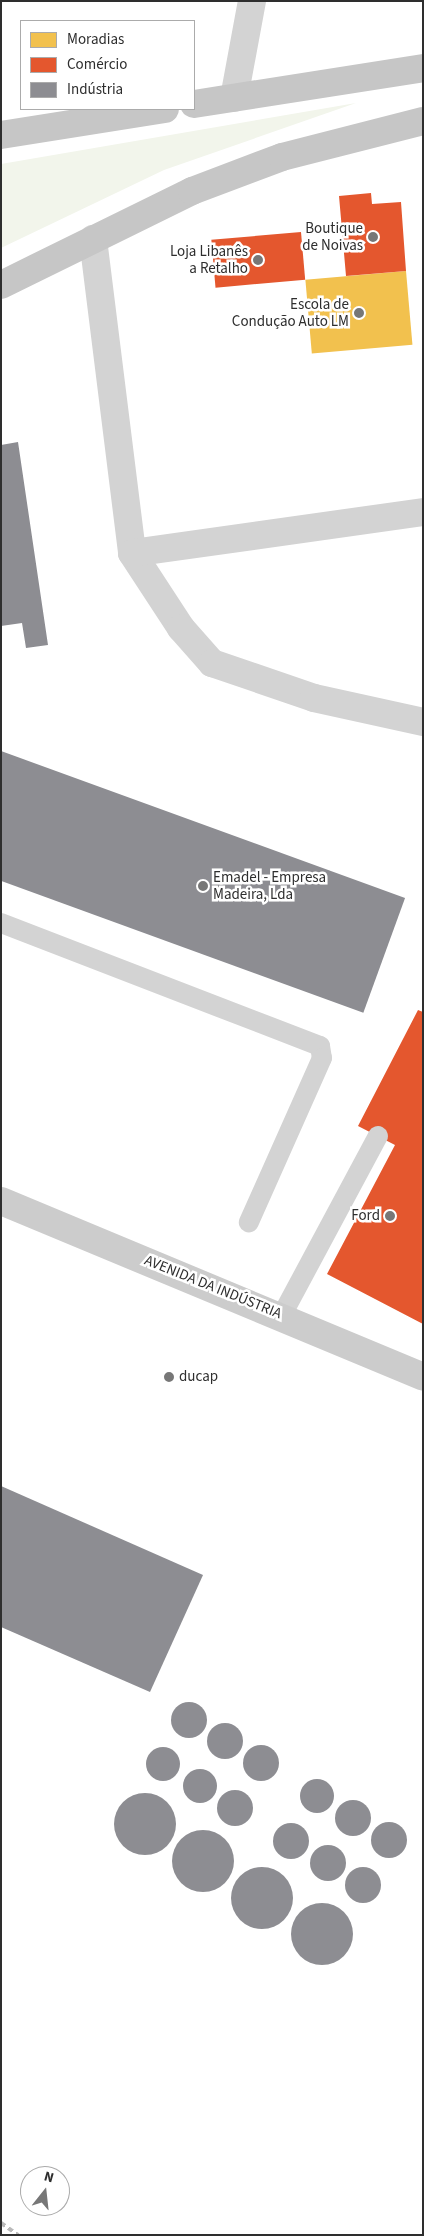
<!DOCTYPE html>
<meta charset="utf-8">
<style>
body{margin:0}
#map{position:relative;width:424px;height:2236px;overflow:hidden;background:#fff;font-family:"Source Sans 3",sans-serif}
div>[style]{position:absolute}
.green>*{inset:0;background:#f2f5eb}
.homes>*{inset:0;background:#f2c14e;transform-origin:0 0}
.shops>*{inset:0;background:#e4572e;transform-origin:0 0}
.industry>*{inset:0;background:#8d8d92;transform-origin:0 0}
.round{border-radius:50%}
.lane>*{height:20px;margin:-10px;padding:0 10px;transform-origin:10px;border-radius:10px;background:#d3d3d3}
.street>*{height:28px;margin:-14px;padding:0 14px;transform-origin:14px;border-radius:14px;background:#d3d3d3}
.secondary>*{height:28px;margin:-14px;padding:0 14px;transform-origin:14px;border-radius:14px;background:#ccc}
.primary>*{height:28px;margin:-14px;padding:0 14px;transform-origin:14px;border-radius:14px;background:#c6c6c6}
.rail>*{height:4px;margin-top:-2px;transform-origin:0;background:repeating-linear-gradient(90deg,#bababa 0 5px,transparent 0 9px)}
.dots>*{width:14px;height:14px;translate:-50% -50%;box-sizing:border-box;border:2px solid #fff;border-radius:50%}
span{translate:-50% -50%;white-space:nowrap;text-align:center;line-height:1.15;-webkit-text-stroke:5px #fff;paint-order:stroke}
.poi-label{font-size:15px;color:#2e2e2e}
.right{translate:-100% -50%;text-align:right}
.left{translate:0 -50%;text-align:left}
.street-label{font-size:15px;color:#2e2e2e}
.frame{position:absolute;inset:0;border:2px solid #2e2e2e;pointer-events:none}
.legend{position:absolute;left:20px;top:20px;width:175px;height:90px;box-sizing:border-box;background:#fff;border:1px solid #ababab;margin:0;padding:6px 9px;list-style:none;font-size:15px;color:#2e2e2e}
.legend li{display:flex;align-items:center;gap:10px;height:25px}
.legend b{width:25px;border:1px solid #ababab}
.north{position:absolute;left:20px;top:2166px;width:50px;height:50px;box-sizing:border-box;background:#fff;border:1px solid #ababab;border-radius:50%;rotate:16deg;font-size:14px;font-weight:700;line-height:20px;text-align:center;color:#2e2e2e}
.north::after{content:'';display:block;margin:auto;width:18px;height:22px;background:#777;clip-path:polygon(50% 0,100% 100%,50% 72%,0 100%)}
</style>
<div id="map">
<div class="green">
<i style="clip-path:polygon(356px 103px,164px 170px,1px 248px,1px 164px)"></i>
</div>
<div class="homes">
<i style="left:406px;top:271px;width:74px;height:101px;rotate:85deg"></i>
</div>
<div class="shops">
<i style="clip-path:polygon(371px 193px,372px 204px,401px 202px,406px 271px,346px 276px,339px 196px)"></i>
<i style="left:301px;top:232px;width:48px;height:90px;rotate:85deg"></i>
<i style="clip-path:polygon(418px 1010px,423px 1012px,423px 1324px,327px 1274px,395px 1145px,358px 1126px)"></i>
</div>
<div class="industry">
<i style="clip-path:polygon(18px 442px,48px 645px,26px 648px,22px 623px,1px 626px,1px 445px)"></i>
<i style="left:1px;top:751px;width:430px;height:122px;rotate:20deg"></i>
<i style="clip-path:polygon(1px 1486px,203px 1575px,150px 1692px,1px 1627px)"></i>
<i class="round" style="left:171px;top:1702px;width:36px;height:36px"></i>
<i class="round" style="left:207px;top:1723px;width:36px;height:36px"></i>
<i class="round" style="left:243px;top:1745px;width:36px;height:36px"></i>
<i class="round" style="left:146px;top:1747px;width:34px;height:34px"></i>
<i class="round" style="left:183px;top:1769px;width:34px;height:34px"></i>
<i class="round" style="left:300px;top:1779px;width:34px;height:34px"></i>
<i class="round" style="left:217px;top:1790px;width:36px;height:36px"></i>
<i class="round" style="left:114px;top:1793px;width:62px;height:62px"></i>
<i class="round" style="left:335px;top:1800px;width:36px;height:36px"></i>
<i class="round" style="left:371px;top:1822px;width:36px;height:36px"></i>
<i class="round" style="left:273px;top:1823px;width:36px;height:36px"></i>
<i class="round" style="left:172px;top:1830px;width:62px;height:62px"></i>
<i class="round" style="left:310px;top:1845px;width:36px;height:36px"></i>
<i class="round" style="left:231px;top:1867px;width:62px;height:62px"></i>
<i class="round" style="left:345px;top:1867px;width:36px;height:36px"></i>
<i class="round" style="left:291px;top:1903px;width:62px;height:62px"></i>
</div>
<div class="lane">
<i style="left:1px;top:923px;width:342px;rotate:21.1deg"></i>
<i style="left:320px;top:1046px;width:12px;rotate:81deg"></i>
<i style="left:322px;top:1058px;width:180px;rotate:114deg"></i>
<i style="left:282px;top:1315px;width:203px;rotate:-61.8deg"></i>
</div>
<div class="street">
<i style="left:234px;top:98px;width:99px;rotate:-79.5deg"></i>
<i style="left:93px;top:239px;width:316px;rotate:82.9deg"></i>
<i style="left:132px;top:553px;width:90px;rotate:56.8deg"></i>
<i style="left:181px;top:628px;width:47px;rotate:48.5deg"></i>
<i style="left:212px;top:663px;width:108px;rotate:18.9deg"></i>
<i style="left:314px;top:698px;width:112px;rotate:12.4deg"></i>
<i style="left:132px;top:553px;width:294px;rotate:-8deg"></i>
</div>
<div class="secondary">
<i style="left:1px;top:1201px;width:457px;rotate:22.6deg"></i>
</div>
<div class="primary">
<i style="left:194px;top:104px;width:232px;rotate:-8.9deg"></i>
<i style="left:1px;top:135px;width:166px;rotate:-9deg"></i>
<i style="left:1px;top:285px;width:213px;rotate:-26.2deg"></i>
<i style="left:192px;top:191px;width:96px;rotate:-20.7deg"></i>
<i style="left:282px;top:157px;width:146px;rotate:-14.3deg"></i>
</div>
<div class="rail">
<i style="left:1px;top:2223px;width:21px;rotate:35deg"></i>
</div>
<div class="dots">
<i style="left:373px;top:237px;background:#777"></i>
<i style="left:258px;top:260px;background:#777"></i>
<i style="left:359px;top:313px;background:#777"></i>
<i style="left:203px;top:886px;background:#777"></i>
<i style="left:390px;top:1216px;background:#777"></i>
<i style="left:169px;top:1377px;background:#777"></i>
</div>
<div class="poi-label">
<span class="right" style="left:363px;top:237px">Boutique<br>de Noivas</span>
<span class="right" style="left:248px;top:260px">Loja Libanês<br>a Retalho</span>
<span class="right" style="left:349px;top:313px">Escola de<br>Condução Auto LM</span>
<span class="left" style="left:213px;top:886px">Emadel - Empresa<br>Madeira, Lda</span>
<span class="right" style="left:380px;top:1216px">Ford</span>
<span class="left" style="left:179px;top:1377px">ducap</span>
</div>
<div class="street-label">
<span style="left:213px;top:1287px;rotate:22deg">AVENIDA DA INDÚSTRIA</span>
</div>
<div class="frame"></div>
<ul class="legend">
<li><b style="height:14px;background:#f2c14e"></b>Moradias</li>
<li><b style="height:14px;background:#e4572e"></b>Comércio</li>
<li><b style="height:14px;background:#8d8d92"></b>Indústria</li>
</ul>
<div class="north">N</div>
</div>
